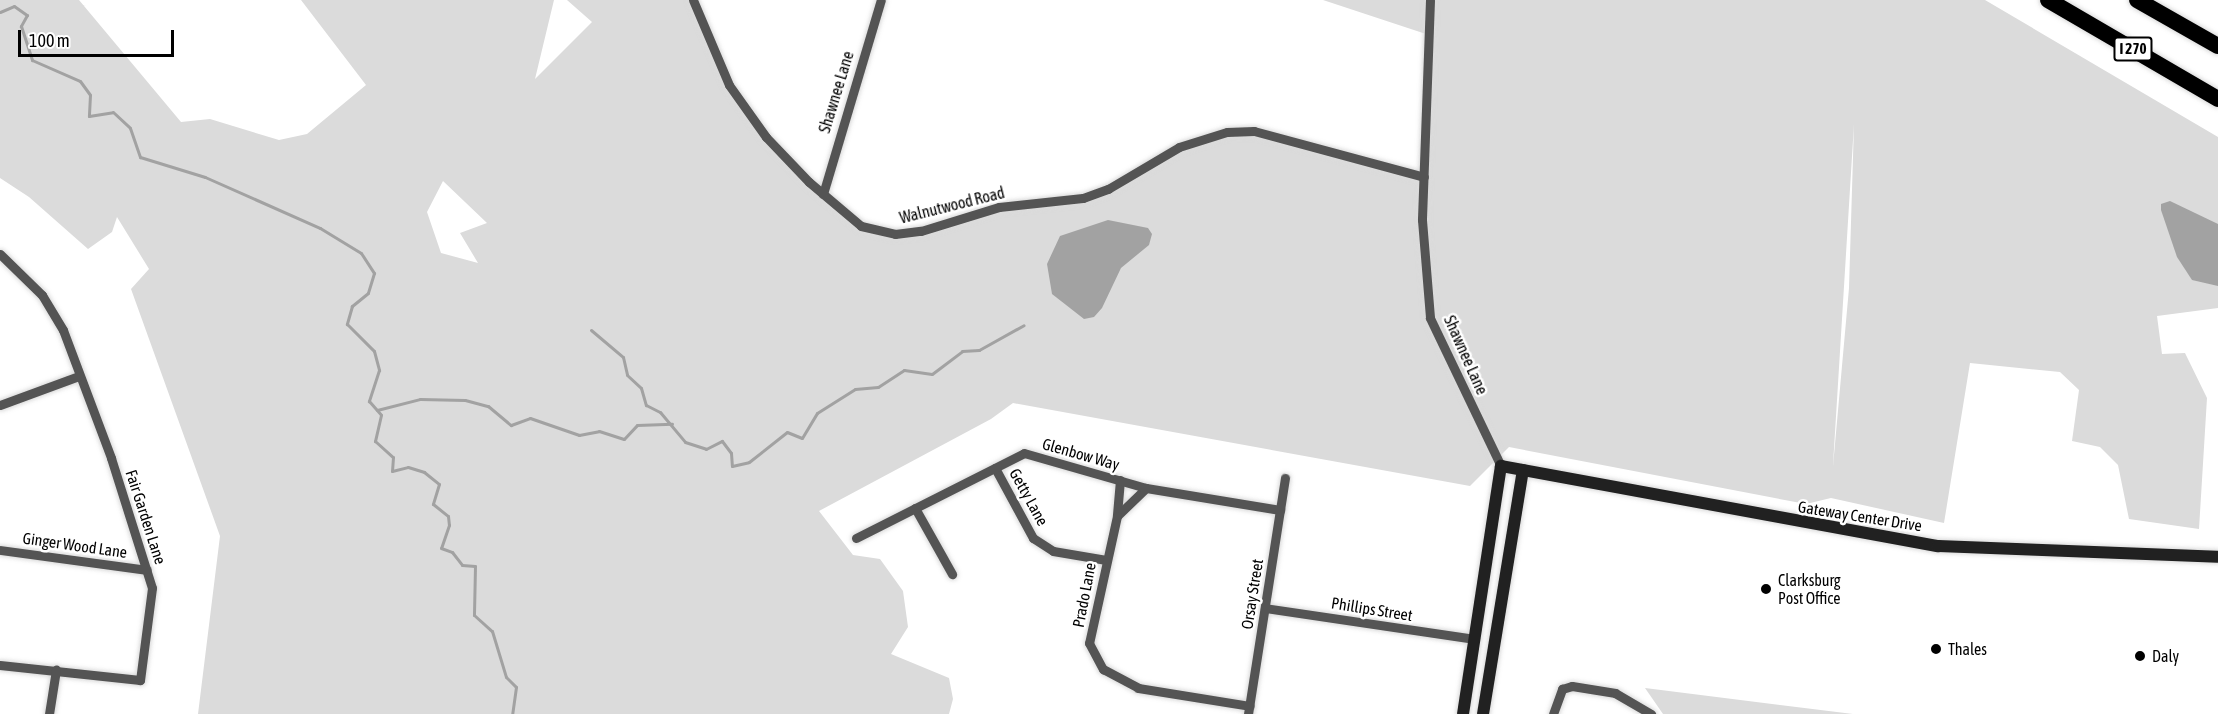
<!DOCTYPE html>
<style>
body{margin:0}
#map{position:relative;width:2218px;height:714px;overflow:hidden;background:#fff;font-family:"Asap Condensed",sans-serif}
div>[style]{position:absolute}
.green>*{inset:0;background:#dbdbdb}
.water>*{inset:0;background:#a2a2a2}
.stream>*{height:3px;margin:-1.5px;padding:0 1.5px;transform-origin:1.5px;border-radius:1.5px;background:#a2a2a2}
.roads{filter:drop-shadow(0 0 2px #dbdbdb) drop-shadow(0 0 2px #dbdbdb)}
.street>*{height:9px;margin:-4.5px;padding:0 4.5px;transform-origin:4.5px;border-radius:4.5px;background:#545454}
.secondary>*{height:12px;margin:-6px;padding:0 6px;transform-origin:6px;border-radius:6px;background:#212121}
.highway>*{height:16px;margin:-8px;padding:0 8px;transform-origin:8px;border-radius:8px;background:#000}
.dots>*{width:16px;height:16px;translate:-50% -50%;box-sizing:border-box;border:3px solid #fff;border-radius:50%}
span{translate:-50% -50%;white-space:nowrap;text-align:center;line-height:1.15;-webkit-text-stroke:5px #fff;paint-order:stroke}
.shield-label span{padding:2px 4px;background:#fff;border:2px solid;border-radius:4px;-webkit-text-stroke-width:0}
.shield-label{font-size:15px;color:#000;font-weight:700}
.street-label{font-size:16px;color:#000}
.poi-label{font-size:16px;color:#000}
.left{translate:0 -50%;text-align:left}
.scale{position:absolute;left:18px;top:30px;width:156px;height:27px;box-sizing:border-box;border:3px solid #000;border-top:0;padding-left:8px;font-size:18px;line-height:21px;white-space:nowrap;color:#000;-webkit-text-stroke:4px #fff;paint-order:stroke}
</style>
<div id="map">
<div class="green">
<i style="clip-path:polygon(evenodd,0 0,79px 0,181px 122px,210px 119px,279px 140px,307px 134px,366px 85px,301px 0,554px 0,535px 79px,592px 22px,567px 0,694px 0,716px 58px,766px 137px,861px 226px,895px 234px,999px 207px,1083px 198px,1179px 147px,1254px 131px,1424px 177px,1429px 35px,1323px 0,1985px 0,2218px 137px,2218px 308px,2157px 316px,2162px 354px,2185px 353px,2207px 398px,2199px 529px,2129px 519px,2118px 465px,2100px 447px,2072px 441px,2079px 390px,2060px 372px,1970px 363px,1944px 523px,1831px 498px,1806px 504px,1509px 447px,1470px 486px,1013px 403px,991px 419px,819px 511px,853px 555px,880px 559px,903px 591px,908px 627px,891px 654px,949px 678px,953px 699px,949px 714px,198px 714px,220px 536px,131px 289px,149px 269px,117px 217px,112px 232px,88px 249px,29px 197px,0 178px,0 0,1854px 124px,1849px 288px,1833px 466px,1833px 465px,1854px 124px,0 0,443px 181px,487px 223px,460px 233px,478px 263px,441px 253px,427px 212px,443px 181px)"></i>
<i style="clip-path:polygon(1645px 688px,1853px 714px,1663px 714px)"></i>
</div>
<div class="water">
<i style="clip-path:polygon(2170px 201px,2218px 224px,2218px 286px,2192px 280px,2177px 257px,2161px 210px,2161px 204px)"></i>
<i style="clip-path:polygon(1108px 220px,1148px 228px,1152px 234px,1149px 245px,1121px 268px,1102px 308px,1094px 317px,1084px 319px,1052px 294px,1047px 264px,1060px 236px)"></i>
</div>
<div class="stream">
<i style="left:0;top:12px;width:15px;rotate:-23deg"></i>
<i style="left:14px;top:6px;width:16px;rotate:35deg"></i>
<i style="left:27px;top:15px;width:13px;rotate:119deg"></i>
<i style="left:21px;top:26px;width:36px;rotate:72deg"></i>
<i style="left:32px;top:60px;width:52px;rotate:23.6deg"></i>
<i style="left:80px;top:81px;width:17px;rotate:54deg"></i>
<i style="left:90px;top:95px;width:21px;rotate:93deg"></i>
<i style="left:89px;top:116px;width:24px;rotate:-9deg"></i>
<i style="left:113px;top:112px;width:23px;rotate:43deg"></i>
<i style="left:130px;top:128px;width:31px;rotate:71deg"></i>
<i style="left:140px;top:157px;width:68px;rotate:17.1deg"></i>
<i style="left:205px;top:177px;width:126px;rotate:23.9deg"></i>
<i style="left:320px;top:228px;width:48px;rotate:31.4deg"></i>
<i style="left:361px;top:253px;width:24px;rotate:57deg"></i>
<i style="left:374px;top:273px;width:21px;rotate:107deg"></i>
<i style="left:368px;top:293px;width:21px;rotate:141deg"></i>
<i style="left:352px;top:306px;width:19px;rotate:106deg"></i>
<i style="left:347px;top:324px;width:38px;rotate:45deg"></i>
<i style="left:374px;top:351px;width:20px;rotate:75deg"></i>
<i style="left:379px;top:370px;width:33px;rotate:108deg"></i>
<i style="left:369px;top:401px;width:18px;rotate:49deg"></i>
<i style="left:381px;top:415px;width:27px;rotate:103deg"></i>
<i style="left:375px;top:441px;width:24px;rotate:42deg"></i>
<i style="left:393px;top:457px;width:14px;rotate:94deg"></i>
<i style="left:392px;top:471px;width:16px;rotate:-14deg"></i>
<i style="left:408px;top:467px;width:17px;rotate:17deg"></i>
<i style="left:424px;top:472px;width:19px;rotate:39deg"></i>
<i style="left:439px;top:484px;width:21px;rotate:107deg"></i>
<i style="left:433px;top:504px;width:19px;rotate:39deg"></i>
<i style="left:448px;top:516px;width:9px;rotate:84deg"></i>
<i style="left:449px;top:525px;width:24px;rotate:109deg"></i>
<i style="left:441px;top:548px;width:12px;rotate:20deg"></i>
<i style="left:452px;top:552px;width:16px;rotate:52deg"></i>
<i style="left:462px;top:565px;width:13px;rotate:4deg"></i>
<i style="left:475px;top:566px;width:49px;rotate:91.2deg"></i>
<i style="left:474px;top:615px;width:24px;rotate:42deg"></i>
<i style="left:492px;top:631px;width:48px;rotate:73.1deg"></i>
<i style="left:506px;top:677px;width:14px;rotate:45deg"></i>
<i style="left:516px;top:687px;width:27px;rotate:98deg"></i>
<i style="left:591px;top:330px;width:42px;rotate:40.2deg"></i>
<i style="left:623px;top:357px;width:18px;rotate:77deg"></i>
<i style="left:627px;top:375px;width:19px;rotate:43deg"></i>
<i style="left:641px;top:388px;width:18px;rotate:74deg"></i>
<i style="left:646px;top:405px;width:16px;rotate:27deg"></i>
<i style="left:660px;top:412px;width:39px;rotate:50deg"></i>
<i style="left:685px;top:442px;width:22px;rotate:18deg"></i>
<i style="left:706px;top:449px;width:18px;rotate:-27deg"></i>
<i style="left:722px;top:441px;width:15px;rotate:53deg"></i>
<i style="left:731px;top:453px;width:13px;rotate:86deg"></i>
<i style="left:732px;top:466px;width:17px;rotate:-13deg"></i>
<i style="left:749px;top:462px;width:48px;rotate:-38.3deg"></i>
<i style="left:787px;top:432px;width:16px;rotate:22deg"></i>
<i style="left:802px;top:438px;width:29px;rotate:-59deg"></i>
<i style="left:817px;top:413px;width:45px;rotate:-32.3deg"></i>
<i style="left:855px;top:389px;width:23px;rotate:-5deg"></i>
<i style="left:878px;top:387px;width:31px;rotate:-33deg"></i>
<i style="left:904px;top:370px;width:28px;rotate:8deg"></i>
<i style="left:932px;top:374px;width:38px;rotate:-37deg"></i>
<i style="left:962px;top:351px;width:17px;rotate:-3deg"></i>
<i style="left:979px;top:350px;width:51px;rotate:-29.1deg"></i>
<i style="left:377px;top:410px;width:44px;rotate:-14.3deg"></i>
<i style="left:420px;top:399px;width:45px;rotate:1.3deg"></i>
<i style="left:465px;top:400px;width:24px;rotate:15deg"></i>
<i style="left:488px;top:406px;width:30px;rotate:40deg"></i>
<i style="left:511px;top:425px;width:20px;rotate:-20deg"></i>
<i style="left:530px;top:418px;width:52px;rotate:19.1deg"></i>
<i style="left:579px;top:435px;width:20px;rotate:-11deg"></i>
<i style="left:599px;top:431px;width:26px;rotate:18deg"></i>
<i style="left:624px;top:439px;width:19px;rotate:-47deg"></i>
<i style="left:637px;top:425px;width:35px;rotate:-2deg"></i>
</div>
<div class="roads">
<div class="street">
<i style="left:693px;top:0;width:92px;rotate:67deg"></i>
<i style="left:729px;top:85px;width:64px;rotate:54.6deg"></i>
<i style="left:766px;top:137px;width:62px;rotate:46.3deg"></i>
<i style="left:809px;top:182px;width:68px;rotate:40.2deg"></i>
<i style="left:861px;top:226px;width:35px;rotate:13deg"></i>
<i style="left:895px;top:234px;width:26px;rotate:-7deg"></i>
<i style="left:921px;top:231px;width:82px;rotate:-17.1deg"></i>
<i style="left:999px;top:207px;width:84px;rotate:-6.1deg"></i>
<i style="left:1083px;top:198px;width:27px;rotate:-20deg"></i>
<i style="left:1108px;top:189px;width:82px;rotate:-30.6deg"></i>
<i style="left:1179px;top:147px;width:50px;rotate:-17.4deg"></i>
<i style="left:1227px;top:132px;width:27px;rotate:-2deg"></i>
<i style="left:1254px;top:131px;width:176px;rotate:15.1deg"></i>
<i style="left:1430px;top:0;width:220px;rotate:92.1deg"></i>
<i style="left:1422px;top:220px;width:98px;rotate:85.3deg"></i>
<i style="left:1430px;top:318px;width:164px;rotate:64.4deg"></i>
<i style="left:823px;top:194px;width:202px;rotate:-73.4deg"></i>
<i style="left:0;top:254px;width:59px;rotate:44.3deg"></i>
<i style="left:42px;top:295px;width:41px;rotate:59deg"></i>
<i style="left:63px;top:330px;width:137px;rotate:69.4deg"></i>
<i style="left:111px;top:458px;width:136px;rotate:72.5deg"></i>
<i style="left:152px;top:588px;width:93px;rotate:97.4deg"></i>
<i style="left:140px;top:680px;width:141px;rotate:-173.9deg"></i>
<i style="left:0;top:405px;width:84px;rotate:-20.2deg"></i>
<i style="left:995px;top:468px;width:80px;rotate:61.5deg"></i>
<i style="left:1033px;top:538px;width:24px;rotate:33deg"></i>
<i style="left:1053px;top:551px;width:54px;rotate:9.6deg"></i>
<i style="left:1120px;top:480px;width:36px;rotate:95deg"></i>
<i style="left:1117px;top:516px;width:40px;rotate:-44deg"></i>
<i style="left:915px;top:508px;width:76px;rotate:60.7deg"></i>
<i style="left:1117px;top:516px;width:130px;rotate:102.4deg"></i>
<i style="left:1089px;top:643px;width:30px;rotate:62deg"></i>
<i style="left:1103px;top:669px;width:40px;rotate:28deg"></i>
<i style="left:1138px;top:688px;width:113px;rotate:9.1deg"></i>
<i style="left:856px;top:538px;width:188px;rotate:-26.8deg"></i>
<i style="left:1024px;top:453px;width:127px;rotate:16deg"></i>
<i style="left:1146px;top:488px;width:136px;rotate:9.3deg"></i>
<i style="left:0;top:550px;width:148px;rotate:7.7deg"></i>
<i style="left:1265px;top:608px;width:211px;rotate:8.4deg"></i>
<i style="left:49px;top:714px;width:45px;rotate:-81deg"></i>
<i style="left:1248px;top:714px;width:239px;rotate:-81.1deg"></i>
<i style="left:1553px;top:714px;width:27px;rotate:-70deg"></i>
<i style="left:1562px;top:689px;width:10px;rotate:-17deg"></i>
<i style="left:1572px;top:686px;width:44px;rotate:9.2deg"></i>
<i style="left:1615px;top:693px;width:42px;rotate:30.3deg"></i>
</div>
<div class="secondary">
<i style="left:1463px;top:714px;width:251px;rotate:-81.3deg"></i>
<i style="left:1501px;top:466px;width:444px;rotate:10.4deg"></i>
<i style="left:1938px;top:546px;width:280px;rotate:2.2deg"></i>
<i style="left:1483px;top:714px;width:247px;rotate:-80.7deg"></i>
</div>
<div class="highway">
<i style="left:2048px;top:0;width:197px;rotate:30.2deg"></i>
<i style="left:2137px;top:0;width:93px;rotate:29.6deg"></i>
</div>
</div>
<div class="dots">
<i style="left:1766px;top:589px;background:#000"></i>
<i style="left:1936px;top:649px;background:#000"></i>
<i style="left:2140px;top:656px;background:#000"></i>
</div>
<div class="shield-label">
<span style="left:2133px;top:49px">I 270</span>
</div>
<div class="street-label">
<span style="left:836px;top:92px;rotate:-73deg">Shawnee Lane</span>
<span style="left:952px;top:205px;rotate:-14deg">Walnutwood Road</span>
<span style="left:1466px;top:355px;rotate:66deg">Shawnee Lane</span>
<span style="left:1081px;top:454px;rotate:16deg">Glenbow Way</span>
<span style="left:1029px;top:497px;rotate:61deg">Getty Lane</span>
<span style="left:1860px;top:516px;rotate:9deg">Gateway Center Drive</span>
<span style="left:146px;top:517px;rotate:72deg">Fair Garden Lane</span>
<span style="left:75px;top:545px;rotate:8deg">Ginger Wood Lane</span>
<span style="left:1252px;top:594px;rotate:-81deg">Orsay Street</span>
<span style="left:1084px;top:595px;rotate:-79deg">Prado Lane</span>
<span style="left:1372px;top:609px;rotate:9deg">Phillips Street</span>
</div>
<div class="poi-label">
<span class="left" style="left:1778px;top:589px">Clarksburg<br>Post Office</span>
<span class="left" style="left:1948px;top:649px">Thales</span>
<span class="left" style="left:2152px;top:656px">Daly</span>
</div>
<div class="scale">100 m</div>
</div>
